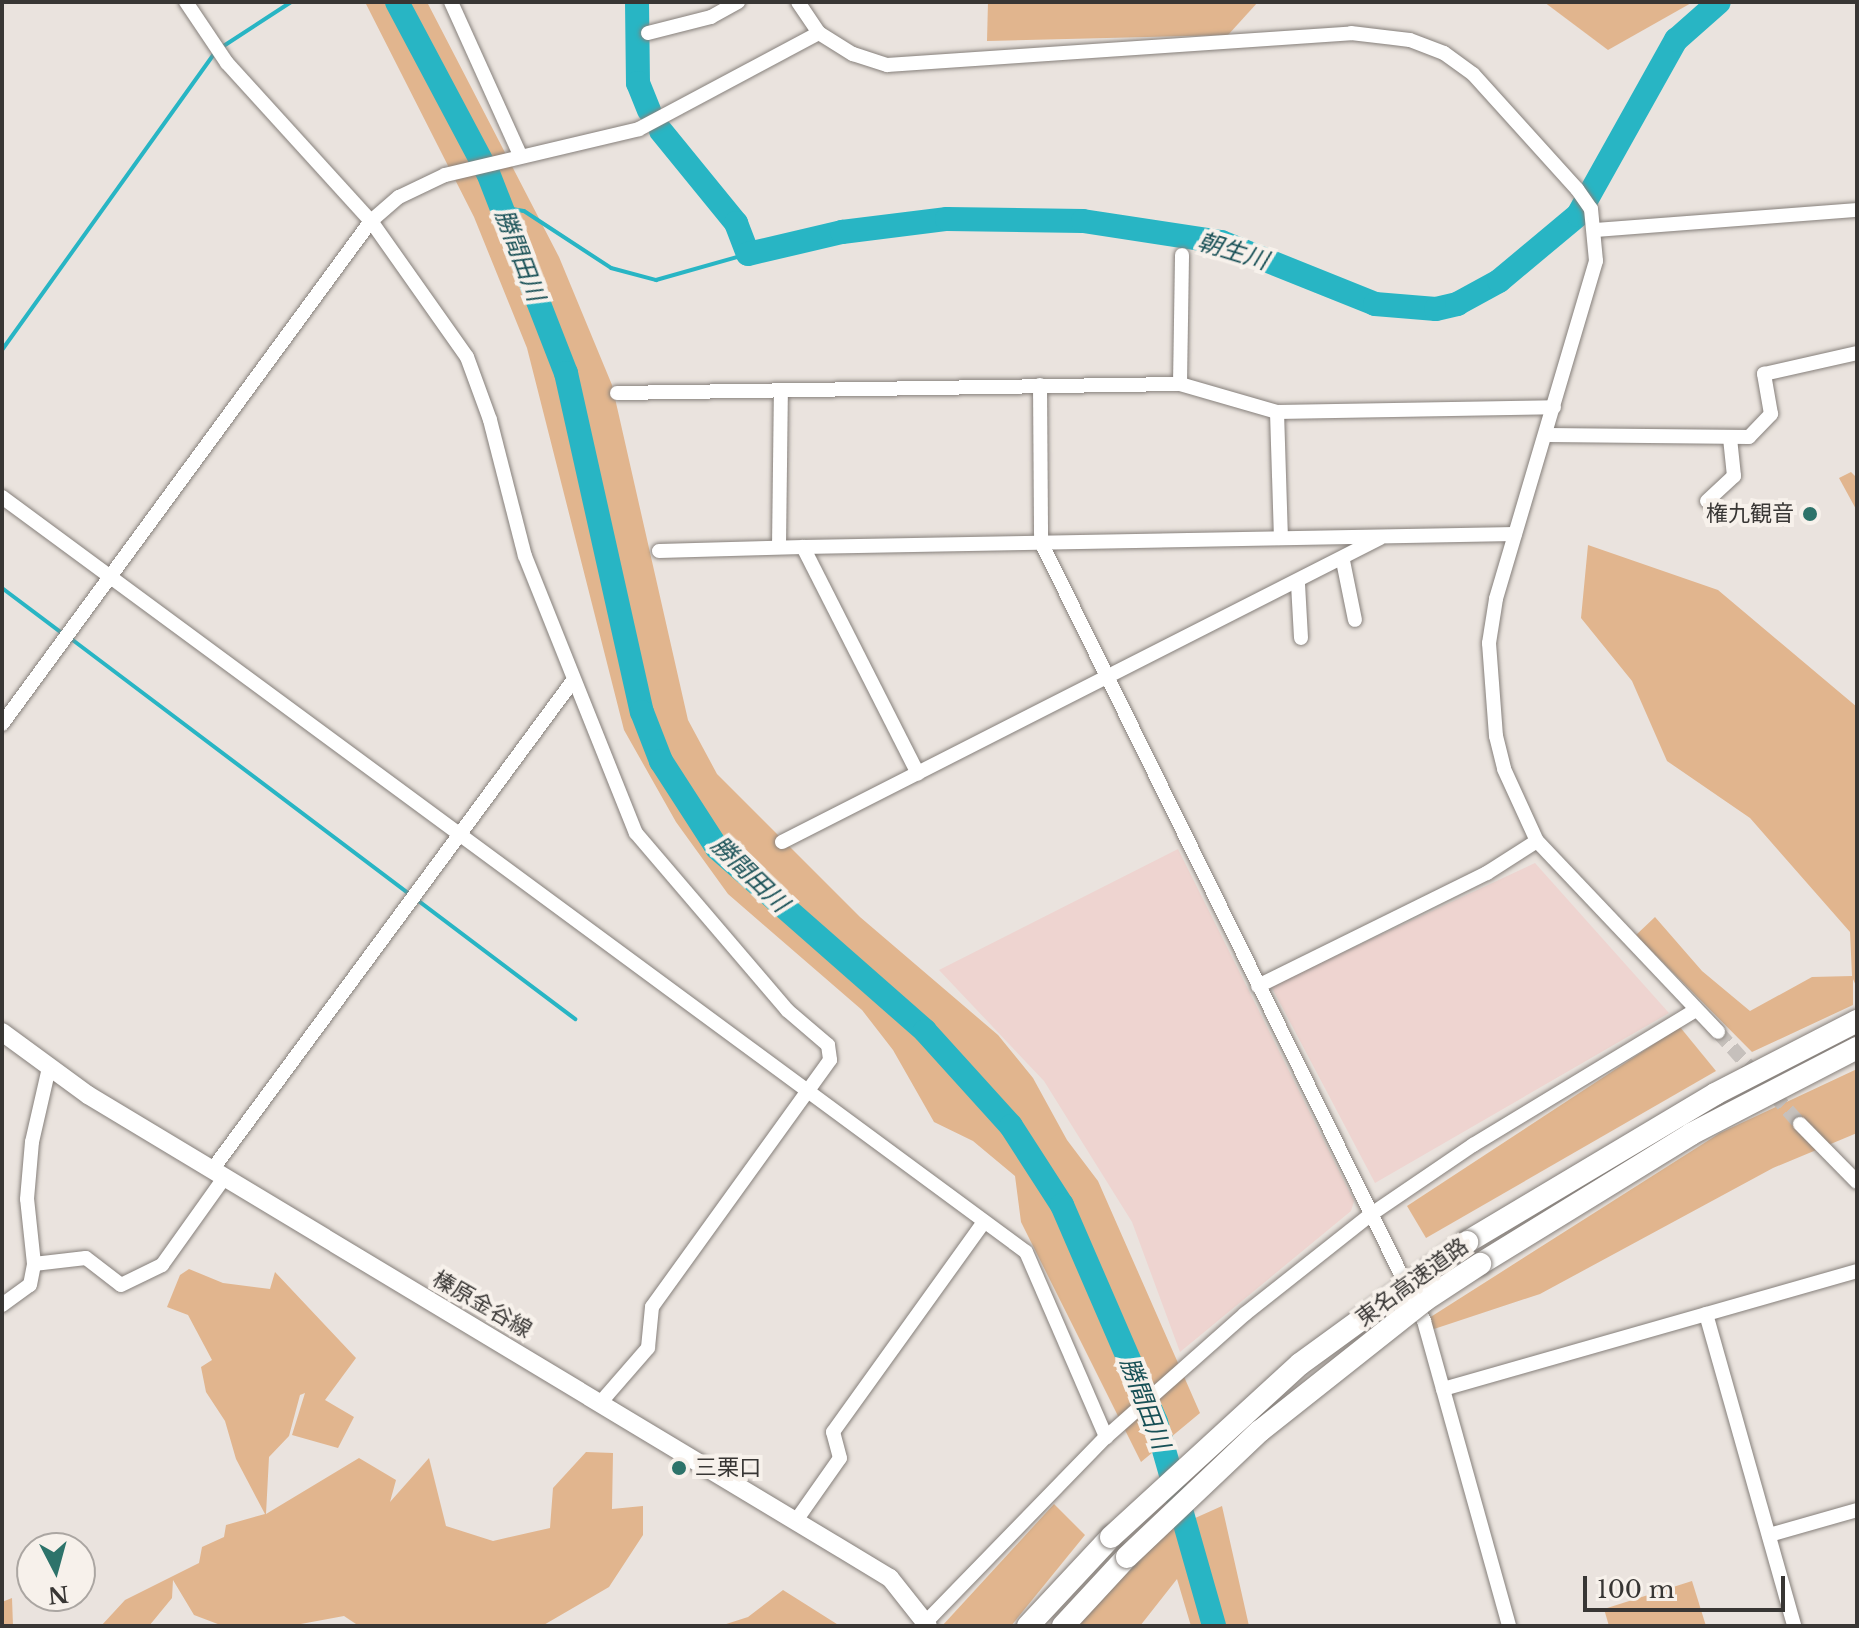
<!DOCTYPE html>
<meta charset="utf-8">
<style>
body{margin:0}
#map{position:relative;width:1859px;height:1628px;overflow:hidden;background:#eae3de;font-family:"Libre Baskerville","Noto Sans JP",serif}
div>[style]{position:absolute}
.industrial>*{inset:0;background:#eed4d0}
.green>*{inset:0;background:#e1b58e}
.stream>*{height:4px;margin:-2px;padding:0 2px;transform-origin:2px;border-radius:2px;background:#28b5c4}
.river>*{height:24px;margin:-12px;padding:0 12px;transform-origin:12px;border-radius:12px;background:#28b5c4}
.minor-tunnel>*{height:14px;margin-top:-7px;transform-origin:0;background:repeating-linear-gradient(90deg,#c6c0bc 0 14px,transparent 0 21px)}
.roads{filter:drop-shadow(0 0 2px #86807b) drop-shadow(0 0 2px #86807b)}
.minor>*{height:14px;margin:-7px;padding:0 7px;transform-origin:7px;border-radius:7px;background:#fff}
.major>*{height:18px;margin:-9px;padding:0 9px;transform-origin:9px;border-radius:9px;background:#fff}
.highway>*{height:22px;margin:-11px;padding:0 11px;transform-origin:11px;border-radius:11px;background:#fff}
.bridges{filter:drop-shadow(0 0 2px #86807b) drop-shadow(0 0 2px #86807b)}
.highway-bridge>*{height:22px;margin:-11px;padding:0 11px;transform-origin:11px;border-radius:11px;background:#fff}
.dots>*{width:22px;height:22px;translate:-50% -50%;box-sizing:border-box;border:4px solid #f7f1eb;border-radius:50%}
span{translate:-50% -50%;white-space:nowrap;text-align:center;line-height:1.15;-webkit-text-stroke:8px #f7f1eb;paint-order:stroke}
.poi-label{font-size:22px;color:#383634}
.right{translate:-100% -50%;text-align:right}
.left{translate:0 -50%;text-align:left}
.street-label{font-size:22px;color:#383634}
.water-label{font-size:24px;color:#185056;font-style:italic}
.frame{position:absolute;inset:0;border:4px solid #383634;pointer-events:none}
.north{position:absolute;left:16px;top:1532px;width:80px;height:80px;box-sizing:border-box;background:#f7f1eb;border:2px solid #aba6a2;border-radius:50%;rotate:174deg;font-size:22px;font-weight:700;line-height:32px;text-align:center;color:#383634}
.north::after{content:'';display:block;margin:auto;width:28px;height:36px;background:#2d736a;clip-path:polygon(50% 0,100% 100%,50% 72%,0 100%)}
.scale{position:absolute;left:1583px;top:1576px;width:202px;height:36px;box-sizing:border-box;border:4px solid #383634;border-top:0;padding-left:10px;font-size:24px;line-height:28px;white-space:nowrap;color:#383634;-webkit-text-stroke:6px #f7f1eb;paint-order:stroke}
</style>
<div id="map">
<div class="industrial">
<i style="clip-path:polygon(1178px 849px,1354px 1201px,1351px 1211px,1180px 1352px,1132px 1222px,1044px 1081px,939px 970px)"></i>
<i style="clip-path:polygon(1535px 863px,1669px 1013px,1375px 1183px,1271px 986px)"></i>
</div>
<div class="green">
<i style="clip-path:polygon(365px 2px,427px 2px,559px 257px,612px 385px,688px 720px,717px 774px,860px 917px,998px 1035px,1033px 1078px,1067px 1140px,1098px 1181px,1200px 1413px,1141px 1462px,1021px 1222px,1015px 1176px,973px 1141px,934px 1122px,893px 1050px,862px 1010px,728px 894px,676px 822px,624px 730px,527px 348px,474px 217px)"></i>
<i style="clip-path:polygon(988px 2px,1258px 2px,1228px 35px,987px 41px)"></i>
<i style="clip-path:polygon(1544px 2px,1693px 2px,1608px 50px)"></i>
<i style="clip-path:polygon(1851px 472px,1857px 478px,1857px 511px,1839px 478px)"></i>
<i style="clip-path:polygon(1588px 545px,1718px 590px,1857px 707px,1857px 988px,1853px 979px,1853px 1005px,1752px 1052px,1636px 935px,1655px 917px,1702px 971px,1750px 1011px,1812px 977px,1852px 976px,1850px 932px,1750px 818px,1667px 761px,1632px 681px,1581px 618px)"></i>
<i style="clip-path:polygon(1680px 1027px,1716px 1071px,1426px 1238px,1407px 1206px)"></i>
<i style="clip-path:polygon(1857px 1069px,1857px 1133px,1773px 1168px,1540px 1294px,1431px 1330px,1429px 1318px,1720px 1133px)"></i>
<i style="clip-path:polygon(189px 1269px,223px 1283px,270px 1289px,275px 1272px,356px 1358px,325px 1400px,354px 1417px,338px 1448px,292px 1435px,305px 1393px,300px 1395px,289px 1436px,269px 1457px,266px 1514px,359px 1458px,396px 1480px,390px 1502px,429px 1458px,446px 1526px,493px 1541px,550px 1528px,553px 1488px,586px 1452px,613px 1453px,612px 1509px,643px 1506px,643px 1535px,609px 1587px,542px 1626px,359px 1626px,344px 1616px,290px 1626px,223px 1626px,194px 1615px,173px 1580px,172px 1598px,149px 1626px,101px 1626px,125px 1600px,199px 1563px,202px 1547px,224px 1537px,226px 1525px,265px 1514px,236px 1459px,225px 1421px,206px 1392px,201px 1367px,212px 1360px,188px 1315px,167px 1307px,180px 1275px)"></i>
<i style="clip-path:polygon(1054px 1504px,1085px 1535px,1011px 1626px,942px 1626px)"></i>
<i style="clip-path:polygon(1222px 1506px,1249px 1626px,1191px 1626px,1177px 1579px,1140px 1626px,1078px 1626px,1164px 1532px)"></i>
<i style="clip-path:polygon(1692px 1581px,1706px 1626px,1609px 1626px,1604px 1609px)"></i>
<i style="clip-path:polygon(783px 1590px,840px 1626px,720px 1626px,748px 1617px)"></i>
<i style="clip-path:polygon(12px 1598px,13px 1626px,2px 1626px,2px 1602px)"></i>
</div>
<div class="stream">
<i style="left:222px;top:47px;width:82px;rotate:-33.1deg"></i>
<i style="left:501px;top:207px;width:23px;rotate:10deg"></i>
<i style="left:524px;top:211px;width:104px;rotate:33.2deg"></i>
<i style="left:611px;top:268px;width:47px;rotate:14.9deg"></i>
<i style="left:656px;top:280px;width:96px;rotate:-15.8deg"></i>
<i style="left:2px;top:350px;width:365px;rotate:-54.4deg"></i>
<i style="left:2px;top:588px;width:75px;rotate:36.9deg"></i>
<i style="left:70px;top:638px;width:633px;rotate:37.03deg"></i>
</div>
<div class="river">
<i style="left:397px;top:2px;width:194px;rotate:62deg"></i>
<i style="left:488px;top:173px;width:215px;rotate:68.7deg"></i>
<i style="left:566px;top:373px;width:347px;rotate:77.4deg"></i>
<i style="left:642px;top:712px;width:53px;rotate:68.8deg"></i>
<i style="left:661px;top:761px;width:103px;rotate:57.2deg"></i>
<i style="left:717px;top:848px;width:277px;rotate:41.3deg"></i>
<i style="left:925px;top:1031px;width:128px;rotate:47.8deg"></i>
<i style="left:1011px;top:1126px;width:94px;rotate:57.2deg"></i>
<i style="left:1062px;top:1205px;width:236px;rotate:66.6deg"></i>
<i style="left:1156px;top:1422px;width:212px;rotate:74.1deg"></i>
<i style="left:637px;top:2px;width:81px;rotate:89.3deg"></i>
<i style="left:638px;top:83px;width:29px;rotate:68deg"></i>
<i style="left:661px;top:131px;width:119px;rotate:50.8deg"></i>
<i style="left:736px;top:223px;width:33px;rotate:69deg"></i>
<i style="left:748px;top:254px;width:97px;rotate:-13.2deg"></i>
<i style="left:842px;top:232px;width:106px;rotate:-7.1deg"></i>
<i style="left:947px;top:219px;width:136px;rotate:0.8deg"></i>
<i style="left:1083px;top:221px;width:140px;rotate:8.7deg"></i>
<i style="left:1221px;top:242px;width:166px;rotate:21.9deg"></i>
<i style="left:1375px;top:304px;width:61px;rotate:4.7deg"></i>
<i style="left:1436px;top:309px;width:22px;rotate:-13deg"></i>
<i style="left:1457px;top:304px;width:48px;rotate:-28.7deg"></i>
<i style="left:1499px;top:281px;width:103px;rotate:-39.9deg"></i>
<i style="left:1578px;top:215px;width:201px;rotate:-60.8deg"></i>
<i style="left:1676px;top:40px;width:57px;rotate:-41.5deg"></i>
</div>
<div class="minor-tunnel">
<i style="left:1718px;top:1032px;width:123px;rotate:48.3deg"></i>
</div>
<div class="roads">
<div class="minor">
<i style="left:186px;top:2px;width:73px;rotate:56.1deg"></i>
<i style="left:227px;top:63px;width:214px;rotate:47.7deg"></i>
<i style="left:371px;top:221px;width:166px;rotate:54.8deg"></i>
<i style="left:467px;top:357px;width:67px;rotate:69.9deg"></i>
<i style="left:490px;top:420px;width:140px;rotate:75.6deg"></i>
<i style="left:525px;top:556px;width:298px;rotate:68.2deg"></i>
<i style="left:636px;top:833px;width:233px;rotate:49.5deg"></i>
<i style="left:787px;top:1010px;width:54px;rotate:40.5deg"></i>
<i style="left:828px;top:1045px;width:15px;rotate:82deg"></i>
<i style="left:830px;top:1060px;width:304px;rotate:125.8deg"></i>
<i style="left:652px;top:1307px;width:41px;rotate:95.6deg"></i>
<i style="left:648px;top:1348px;width:73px;rotate:131.1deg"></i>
<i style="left:451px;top:2px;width:168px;rotate:65.7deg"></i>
<i style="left:798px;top:2px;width:37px;rotate:56deg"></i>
<i style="left:819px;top:33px;width:40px;rotate:32deg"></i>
<i style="left:853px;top:54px;width:36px;rotate:18deg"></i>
<i style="left:887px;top:65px;width:465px;rotate:-3.9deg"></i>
<i style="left:1351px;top:33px;width:59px;rotate:6.8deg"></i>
<i style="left:1410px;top:40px;width:36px;rotate:21deg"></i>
<i style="left:1444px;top:53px;width:36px;rotate:36deg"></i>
<i style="left:1473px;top:74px;width:155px;rotate:47.9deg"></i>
<i style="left:1577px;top:189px;width:24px;rotate:55deg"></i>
<i style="left:1591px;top:209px;width:52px;rotate:84.5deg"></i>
<i style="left:1596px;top:261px;width:352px;rotate:106.5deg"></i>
<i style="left:1496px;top:599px;width:45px;rotate:99deg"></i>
<i style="left:1489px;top:643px;width:93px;rotate:85.7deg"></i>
<i style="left:1496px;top:736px;width:34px;rotate:76deg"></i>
<i style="left:1504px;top:769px;width:79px;rotate:65.4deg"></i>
<i style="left:1537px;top:841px;width:263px;rotate:46.5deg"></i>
<i style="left:648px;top:33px;width:65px;rotate:-14.3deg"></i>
<i style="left:711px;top:17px;width:31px;rotate:-29deg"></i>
<i style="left:1596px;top:230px;width:262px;rotate:-4.4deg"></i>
<i style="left:1180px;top:384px;width:129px;rotate:-89.1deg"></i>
<i style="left:1040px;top:385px;width:157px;rotate:89.6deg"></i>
<i style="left:1041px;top:542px;width:868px;rotate:63.82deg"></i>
<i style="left:1424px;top:1321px;width:317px;rotate:74.4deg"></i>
<i style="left:617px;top:393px;width:563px;rotate:-0.92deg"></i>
<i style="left:1180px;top:384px;width:101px;rotate:16.1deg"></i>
<i style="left:1277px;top:412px;width:277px;rotate:-1deg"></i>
<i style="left:1277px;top:412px;width:126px;rotate:88.2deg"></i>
<i style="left:1547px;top:435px;width:202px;rotate:0.6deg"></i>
<i style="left:1749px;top:437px;width:32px;rotate:-46deg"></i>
<i style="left:1771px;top:414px;width:41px;rotate:-99.9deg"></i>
<i style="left:1764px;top:374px;width:95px;rotate:-12.7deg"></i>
<i style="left:2px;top:497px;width:1272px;rotate:36.4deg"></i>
<i style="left:1026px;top:1252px;width:202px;rotate:66.6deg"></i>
<i style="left:1707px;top:501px;width:37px;rotate:-43deg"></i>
<i style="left:1734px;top:476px;width:36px;rotate:-96deg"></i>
<i style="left:779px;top:547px;width:157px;rotate:-89.3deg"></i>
<i style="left:803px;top:547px;width:712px;rotate:-1.05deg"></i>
<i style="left:659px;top:551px;width:144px;rotate:-1.6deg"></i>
<i style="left:803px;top:547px;width:254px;rotate:63.1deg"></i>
<i style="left:1343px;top:561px;width:60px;rotate:78.5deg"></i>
<i style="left:1298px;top:584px;width:54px;rotate:86.8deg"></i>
<i style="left:2px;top:724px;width:624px;rotate:-53.74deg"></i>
<i style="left:371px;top:221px;width:37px;rotate:-41deg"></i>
<i style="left:399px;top:197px;width:51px;rotate:-25.6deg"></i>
<i style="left:445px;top:175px;width:199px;rotate:-13.3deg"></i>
<i style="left:639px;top:129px;width:204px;rotate:-28.1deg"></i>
<i style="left:782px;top:842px;width:671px;rotate:-26.95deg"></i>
<i style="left:1258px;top:986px;width:255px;rotate:-26.3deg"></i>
<i style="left:1487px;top:873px;width:59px;rotate:-32.6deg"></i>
<i style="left:1800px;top:1124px;width:81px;rotate:45.5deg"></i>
<i style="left:212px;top:1170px;width:606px;rotate:-53.58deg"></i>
<i style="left:34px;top:1264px;width:52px;rotate:-6.6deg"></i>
<i style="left:86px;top:1258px;width:44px;rotate:37.6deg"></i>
<i style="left:121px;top:1285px;width:46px;rotate:-26deg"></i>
<i style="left:162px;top:1265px;width:107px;rotate:-54.5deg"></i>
<i style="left:2px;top:1305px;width:34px;rotate:-36deg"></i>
<i style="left:30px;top:1285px;width:21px;rotate:-79deg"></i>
<i style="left:34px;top:1264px;width:65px;rotate:-96.1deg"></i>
<i style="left:27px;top:1199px;width:57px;rotate:-85deg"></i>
<i style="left:32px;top:1142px;width:76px;rotate:-77.1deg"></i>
<i style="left:1706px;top:1314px;width:324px;rotate:74.2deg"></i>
<i style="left:1443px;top:1389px;width:430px;rotate:-15.9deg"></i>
<i style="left:795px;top:1522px;width:78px;rotate:-54.9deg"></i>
<i style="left:840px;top:1458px;width:27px;rotate:-105deg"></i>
<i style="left:833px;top:1432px;width:259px;rotate:-54.3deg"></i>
<i style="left:1769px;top:1535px;width:91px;rotate:-15.9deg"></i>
<i style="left:922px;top:1626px;width:264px;rotate:-45.8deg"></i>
<i style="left:1106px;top:1437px;width:186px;rotate:-41.5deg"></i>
<i style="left:1245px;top:1314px;width:159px;rotate:-38.4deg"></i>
<i style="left:1370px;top:1215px;width:125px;rotate:-34.2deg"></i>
<i style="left:1473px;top:1145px;width:261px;rotate:-31.2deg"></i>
</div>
<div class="major">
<i style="left:2px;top:1032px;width:107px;rotate:36.2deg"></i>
<i style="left:88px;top:1095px;width:936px;rotate:31.06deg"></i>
<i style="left:890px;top:1578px;width:61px;rotate:51.6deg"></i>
</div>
<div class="highway">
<i style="left:1467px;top:1242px;width:289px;rotate:-30.8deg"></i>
<i style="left:1715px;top:1094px;width:160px;rotate:-27.2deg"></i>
<i style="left:1480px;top:1264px;width:248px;rotate:-31.6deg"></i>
<i style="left:1691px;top:1134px;width:187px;rotate:-27.4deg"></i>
<i style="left:1028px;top:1626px;width:122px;rotate:-47deg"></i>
<i style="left:1063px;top:1626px;width:94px;rotate:-47.2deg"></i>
</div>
</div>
<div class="bridges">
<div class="highway-bridge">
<i style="left:1111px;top:1537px;width:256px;rotate:-42.5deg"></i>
<i style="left:1300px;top:1364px;width:207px;rotate:-36.1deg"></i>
<i style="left:1127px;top:1557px;width:183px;rotate:-43.5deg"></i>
<i style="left:1260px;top:1431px;width:211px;rotate:-38.4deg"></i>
<i style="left:1425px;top:1300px;width:66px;rotate:-33.2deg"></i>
</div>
</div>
<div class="dots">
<i style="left:1810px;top:514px;background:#2d736a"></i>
<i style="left:679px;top:1468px;background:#2d736a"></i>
</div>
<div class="poi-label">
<span class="right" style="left:1794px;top:514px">権九観音</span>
<span class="left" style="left:695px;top:1468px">三栗口</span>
</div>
<div class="street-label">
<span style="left:1412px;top:1282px;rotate:-36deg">東名高速道路</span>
<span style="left:482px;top:1304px;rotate:30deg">榛原金谷線</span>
</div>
<div class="water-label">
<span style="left:1233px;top:251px;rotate:17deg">朝生川</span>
<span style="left:520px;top:255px;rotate:69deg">勝間田川</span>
<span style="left:750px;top:874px;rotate:44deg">勝間田川</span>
<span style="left:1145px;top:1403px;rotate:69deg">勝間田川</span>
</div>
<div class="frame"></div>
<div class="north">N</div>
<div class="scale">100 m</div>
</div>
